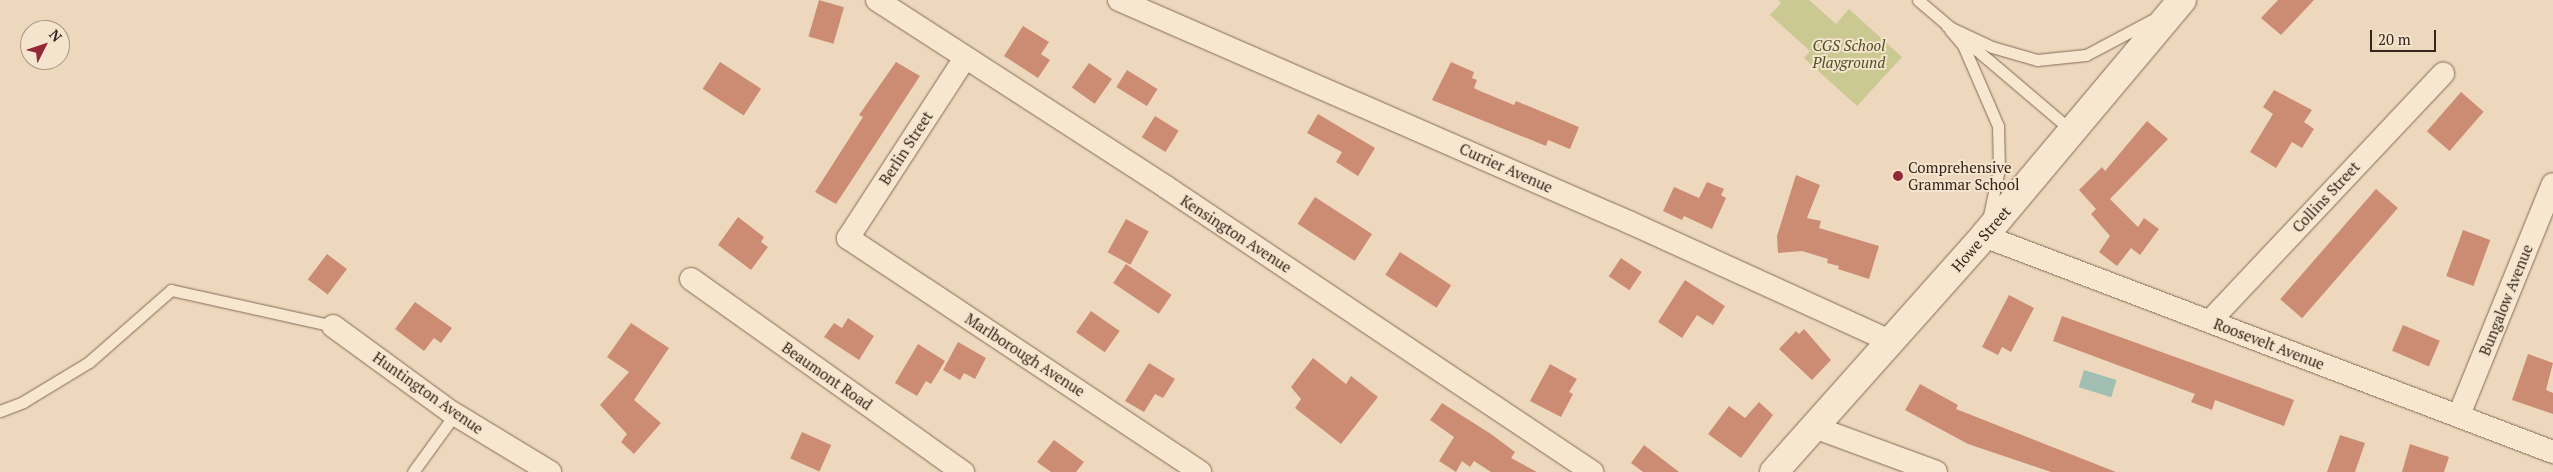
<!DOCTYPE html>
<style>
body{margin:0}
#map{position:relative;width:2553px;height:472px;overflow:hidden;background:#edd8be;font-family:"PT Serif",serif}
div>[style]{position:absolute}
.green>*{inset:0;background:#cac992}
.water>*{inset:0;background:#a1beb2;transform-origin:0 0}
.building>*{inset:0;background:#cb8c73;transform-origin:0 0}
.roads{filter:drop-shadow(0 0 1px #856957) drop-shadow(0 0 1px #856957)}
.service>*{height:11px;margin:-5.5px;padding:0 5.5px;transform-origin:5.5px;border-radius:5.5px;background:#f8e7d0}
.minor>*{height:22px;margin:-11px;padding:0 11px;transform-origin:11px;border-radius:11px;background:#f8e7d0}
.secondary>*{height:28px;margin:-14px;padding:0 14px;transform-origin:14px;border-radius:14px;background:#f8e7d0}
.dots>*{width:14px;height:14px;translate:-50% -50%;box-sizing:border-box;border:2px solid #f5e4cd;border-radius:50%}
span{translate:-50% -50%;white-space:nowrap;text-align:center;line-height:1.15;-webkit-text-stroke:4px #f5e4cd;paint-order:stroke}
.park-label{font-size:15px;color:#4b5022;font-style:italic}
.street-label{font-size:15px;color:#34241b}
.poi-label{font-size:15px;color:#34241b}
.left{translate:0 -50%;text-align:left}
.north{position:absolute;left:20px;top:20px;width:50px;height:50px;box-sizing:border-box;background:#f5e4cd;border:1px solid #a89786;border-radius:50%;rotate:49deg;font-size:14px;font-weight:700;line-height:20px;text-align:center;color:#34241b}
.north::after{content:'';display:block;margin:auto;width:18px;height:22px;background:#932837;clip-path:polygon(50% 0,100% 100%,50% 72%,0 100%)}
.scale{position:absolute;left:2370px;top:30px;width:66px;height:22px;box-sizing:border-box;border:2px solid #34241b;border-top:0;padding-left:6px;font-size:15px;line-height:18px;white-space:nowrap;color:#34241b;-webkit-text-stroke:4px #f5e4cd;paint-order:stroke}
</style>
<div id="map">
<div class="green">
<i style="clip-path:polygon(1778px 0,1809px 0,1836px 24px,1849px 9px,1902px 57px,1857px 106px,1804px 58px,1810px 51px,1770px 15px,1781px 3px)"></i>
</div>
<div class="water">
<i style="left:2084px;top:370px;width:34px;height:18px;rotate:17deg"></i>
</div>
<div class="building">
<i style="left:819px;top:0;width:26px;height:38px;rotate:16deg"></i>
<i style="clip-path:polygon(2278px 0,2314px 0,2281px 35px,2261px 18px)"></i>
<i style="clip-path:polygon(1023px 26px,1049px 42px,1041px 54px,1050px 60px,1038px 78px,1004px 56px)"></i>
<i style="left:720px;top:62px;width:49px;height:32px;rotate:33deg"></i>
<i style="clip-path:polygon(896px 62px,920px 76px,836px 204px,815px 192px,863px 117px,859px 115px)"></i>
<i style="clip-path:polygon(1451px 62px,1474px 72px,1472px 78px,1477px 80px,1474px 88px,1480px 91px,1514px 105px,1516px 101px,1579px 127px,1570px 149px,1548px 140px,1546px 146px,1432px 100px)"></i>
<i style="left:1089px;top:63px;width:28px;height:30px;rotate:35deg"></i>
<i style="left:1127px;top:70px;width:36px;height:20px;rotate:32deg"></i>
<i style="clip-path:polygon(2274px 90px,2312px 110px,2304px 122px,2314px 129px,2302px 148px,2292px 142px,2276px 168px,2250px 152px,2273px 114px,2263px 107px)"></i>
<i style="left:2461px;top:92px;width:30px;height:52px;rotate:41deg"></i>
<i style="clip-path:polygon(1318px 114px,1375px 148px,1358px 176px,1336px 162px,1342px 152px,1307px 133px)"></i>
<i style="left:1155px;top:116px;width:28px;height:25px;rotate:32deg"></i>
<i style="clip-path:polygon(2147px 121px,2168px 139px,2110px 199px,2138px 227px,2144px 218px,2159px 229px,2140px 255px,2131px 248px,2117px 266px,2099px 252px,2110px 236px,2091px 214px,2096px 209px,2079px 190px,2102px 167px,2105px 171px)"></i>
<i style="clip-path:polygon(1796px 175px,1820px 185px,1807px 218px,1821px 221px,1819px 228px,1879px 246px,1869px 279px,1838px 269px,1839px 266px,1827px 263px,1828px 259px,1802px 251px,1778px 253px,1777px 236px)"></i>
<i style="clip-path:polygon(1707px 182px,1724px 189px,1721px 195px,1726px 198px,1712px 229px,1684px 216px,1682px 220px,1663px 211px,1674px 187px,1699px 198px)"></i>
<i style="left:2376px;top:189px;width:29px;height:146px;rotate:41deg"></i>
<i style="left:1315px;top:197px;width:68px;height:32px;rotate:33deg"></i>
<i style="clip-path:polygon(738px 217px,764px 237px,761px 242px,768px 247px,751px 270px,718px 245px)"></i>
<i style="left:1126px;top:219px;width:26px;height:38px;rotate:29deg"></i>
<i style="left:2463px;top:230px;width:29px;height:49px;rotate:20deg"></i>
<i style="left:1400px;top:252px;width:61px;height:27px;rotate:33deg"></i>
<i style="left:327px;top:254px;width:25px;height:32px;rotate:37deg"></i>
<i style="left:1621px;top:258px;width:25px;height:22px;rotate:34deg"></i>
<i style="left:1126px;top:264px;width:55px;height:23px;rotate:34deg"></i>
<i style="clip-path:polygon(1685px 280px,1725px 306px,1713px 325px,1697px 315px,1682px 338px,1658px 322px)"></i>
<i style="clip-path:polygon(2009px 295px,2034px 308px,2011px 352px,2002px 347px,1998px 355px,1982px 347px)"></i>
<i style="clip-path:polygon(415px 302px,452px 328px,441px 343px,434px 338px,424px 351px,395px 329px)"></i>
<i style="left:1091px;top:311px;width:35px;height:26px;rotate:35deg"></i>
<i style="clip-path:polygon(2062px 316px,2294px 400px,2284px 426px,2215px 400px,2212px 410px,2191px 402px,2195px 394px,2053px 341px)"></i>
<i style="clip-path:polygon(848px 318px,874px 336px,859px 360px,824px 337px,834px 323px,842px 328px)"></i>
<i style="clip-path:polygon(631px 323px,669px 348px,634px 400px,661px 423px,634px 454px,621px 442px,627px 434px,600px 405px,629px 372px,607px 357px)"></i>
<i style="left:2403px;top:325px;width:40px;height:28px;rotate:23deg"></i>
<i style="clip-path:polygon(1804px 329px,1831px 360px,1812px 380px,1779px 349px,1796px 331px,1799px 334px)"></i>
<i style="clip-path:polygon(958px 342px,986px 358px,975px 379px,964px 373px,960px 380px,943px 370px)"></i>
<i style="clip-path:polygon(918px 344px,945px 361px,931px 384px,926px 381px,917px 396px,895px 383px)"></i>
<i style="clip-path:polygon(2528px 354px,2553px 363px,2546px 390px,2553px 393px,2553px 414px,2512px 400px)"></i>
<i style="clip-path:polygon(1313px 358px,1346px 384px,1351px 376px,1378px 397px,1341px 444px,1295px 408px,1301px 399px,1291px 387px)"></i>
<i style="clip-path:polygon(1149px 363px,1175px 379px,1163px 398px,1155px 394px,1144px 412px,1125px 401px)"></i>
<i style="clip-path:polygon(1550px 364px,1577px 379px,1569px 392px,1573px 394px,1561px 417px,1530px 401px)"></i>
<i style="clip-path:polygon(1920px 384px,1958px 405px,1956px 409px,2116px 472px,2051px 472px,1968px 444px,1905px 410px)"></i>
<i style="clip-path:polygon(1759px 402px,1773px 415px,1741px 458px,1708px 434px,1729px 406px,1745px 418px)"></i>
<i style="clip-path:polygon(1442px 403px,1491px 434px,1515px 452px,1511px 458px,1537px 472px,1491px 472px,1474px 461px,1470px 467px,1462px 461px,1456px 472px,1439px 461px,1454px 437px,1430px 420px)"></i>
<i style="left:802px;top:432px;width:32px;height:29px;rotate:24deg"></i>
<i style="clip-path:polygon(2340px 435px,2365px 443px,2355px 472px,2327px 472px)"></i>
<i style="clip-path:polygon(1054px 440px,1084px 462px,1076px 472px,1051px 472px,1037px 462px)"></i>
<i style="clip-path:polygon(2410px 444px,2449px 457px,2444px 472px,2402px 472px)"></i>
<i style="clip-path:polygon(1644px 445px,1679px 472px,1643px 472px,1631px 463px)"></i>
</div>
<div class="roads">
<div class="service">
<i style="left:1918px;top:0;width:202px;rotate:40.4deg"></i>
<i style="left:1947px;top:26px;width:50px;rotate:25deg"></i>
<i style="left:1992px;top:47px;width:47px;rotate:16.1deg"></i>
<i style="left:2037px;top:60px;width:49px;rotate:-5.8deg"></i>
<i style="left:2086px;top:55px;width:75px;rotate:-27.9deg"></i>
<i style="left:1950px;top:30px;width:20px;rotate:49deg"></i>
<i style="left:1963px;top:45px;width:88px;rotate:66.6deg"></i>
<i style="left:1998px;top:126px;width:43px;rotate:88.7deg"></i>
<i style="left:1999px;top:169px;width:52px;rotate:102.2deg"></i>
<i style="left:0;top:411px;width:25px;rotate:-21deg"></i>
<i style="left:23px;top:402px;width:77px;rotate:-31.2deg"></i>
<i style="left:89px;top:362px;width:109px;rotate:-41.3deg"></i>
<i style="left:171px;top:290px;width:166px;rotate:12.5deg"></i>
<i style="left:413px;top:472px;width:72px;rotate:-54.1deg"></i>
</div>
<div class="minor">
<i style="left:877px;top:0;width:344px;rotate:32.9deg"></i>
<i style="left:1166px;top:187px;width:513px;rotate:33.78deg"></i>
<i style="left:1119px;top:0;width:558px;rotate:23.54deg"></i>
<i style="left:1631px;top:223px;width:285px;rotate:24.5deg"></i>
<i style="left:965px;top:58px;width:215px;rotate:123deg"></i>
<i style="left:848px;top:238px;width:423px;rotate:33.6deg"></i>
<i style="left:1984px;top:236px;width:609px;rotate:20.79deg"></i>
<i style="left:691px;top:279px;width:334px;rotate:35.4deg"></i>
<i style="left:2210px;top:321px;width:340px;rotate:-46.7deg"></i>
<i style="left:333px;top:326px;width:146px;rotate:36.1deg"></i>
<i style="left:451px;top:412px;width:116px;rotate:31.2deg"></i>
<i style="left:2459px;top:415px;width:249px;rotate:-67.9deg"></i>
<i style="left:1814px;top:427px;width:130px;rotate:20.2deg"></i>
</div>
<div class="secondary">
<i style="left:1774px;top:472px;width:316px;rotate:-48.3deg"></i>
<i style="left:1984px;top:236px;width:308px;rotate:-50deg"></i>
</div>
</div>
<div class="dots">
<i style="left:1898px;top:176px;background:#932837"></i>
</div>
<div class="park-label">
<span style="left:1849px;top:54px">CGS School<br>Playground</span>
</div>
<div class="street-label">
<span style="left:906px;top:148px;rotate:-57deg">Berlin Street</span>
<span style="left:1506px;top:168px;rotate:24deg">Currier Avenue</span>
<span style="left:2326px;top:197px;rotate:-47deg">Collins Street</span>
<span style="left:1236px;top:234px;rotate:33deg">Kensington Avenue</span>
<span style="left:1981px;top:239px;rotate:-49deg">Howe Street</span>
<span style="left:2506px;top:300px;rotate:-68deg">Bungalow Avenue</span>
<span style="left:2269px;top:344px;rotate:21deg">Roosevelt Avenue</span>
<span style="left:1025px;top:355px;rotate:33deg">Marlborough Avenue</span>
<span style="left:827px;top:376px;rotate:35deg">Beaumont Road</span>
<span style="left:428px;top:393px;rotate:35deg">Huntington Avenue</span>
</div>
<div class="poi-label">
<span class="left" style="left:1908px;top:176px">Comprehensive<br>Grammar School</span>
</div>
<div class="north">N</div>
<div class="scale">20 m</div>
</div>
